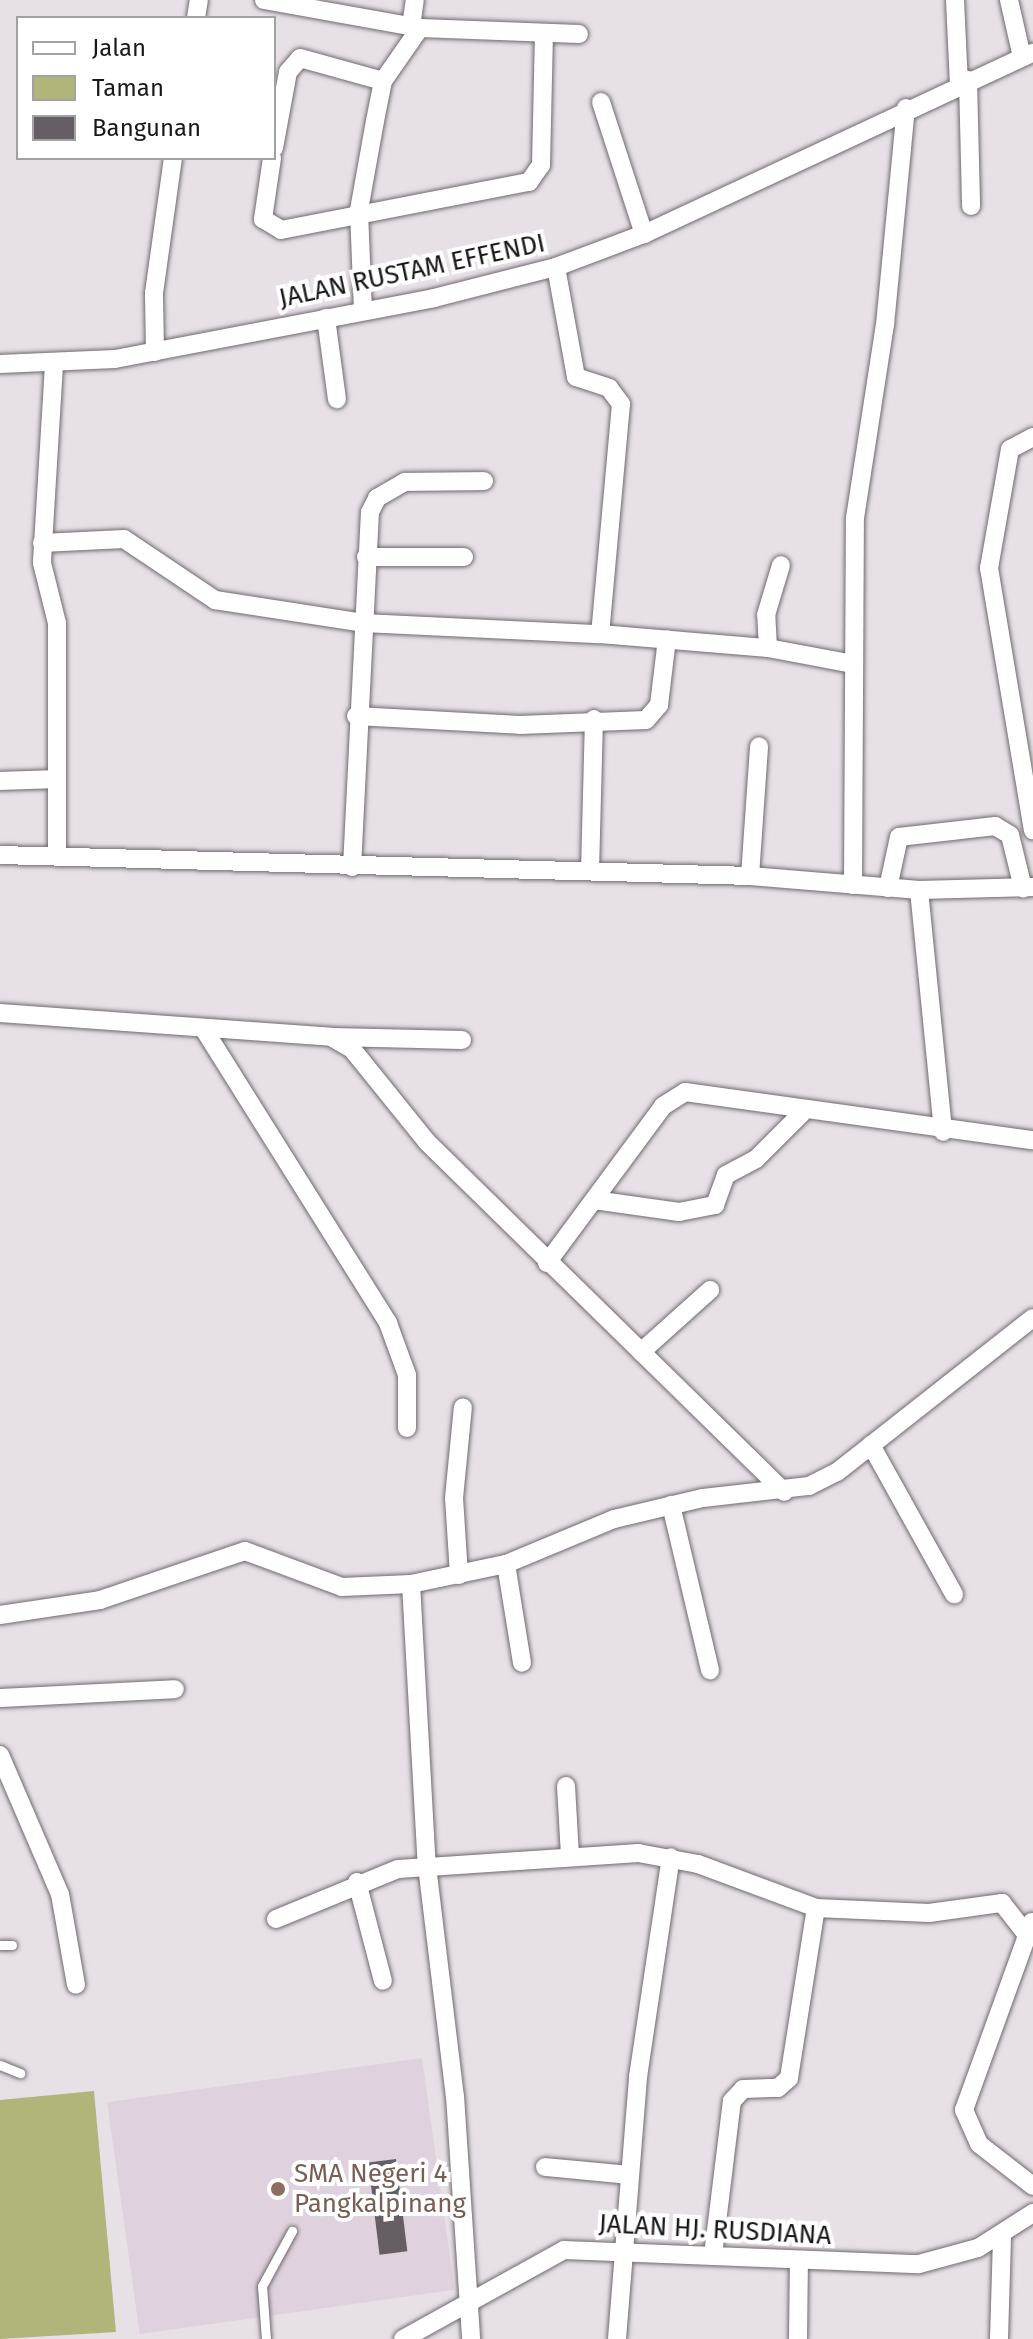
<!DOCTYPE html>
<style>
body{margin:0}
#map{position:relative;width:1033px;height:2339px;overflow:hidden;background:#e7e0e7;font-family:"Fira Sans",sans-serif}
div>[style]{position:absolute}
.built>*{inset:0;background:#dfd2de;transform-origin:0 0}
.green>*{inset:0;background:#b1b579}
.building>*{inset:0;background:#655f65;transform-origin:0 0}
.roads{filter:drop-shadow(0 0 2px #70696f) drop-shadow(0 0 2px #70696f)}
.lane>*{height:9px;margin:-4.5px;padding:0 4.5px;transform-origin:4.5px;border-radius:4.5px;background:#fff}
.street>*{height:18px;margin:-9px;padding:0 9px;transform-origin:9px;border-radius:9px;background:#fff}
.dots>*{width:22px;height:22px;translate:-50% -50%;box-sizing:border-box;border:4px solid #fff;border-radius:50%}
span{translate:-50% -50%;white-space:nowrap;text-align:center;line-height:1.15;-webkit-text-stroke:8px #fff;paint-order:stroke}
.street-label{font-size:26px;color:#191719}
.education-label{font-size:26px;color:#785e54}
.left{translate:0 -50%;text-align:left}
.legend{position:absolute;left:16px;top:16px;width:260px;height:144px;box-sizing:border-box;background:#fff;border:2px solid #a3a2a3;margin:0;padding:10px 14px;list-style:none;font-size:24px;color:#191719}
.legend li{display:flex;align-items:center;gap:16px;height:40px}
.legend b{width:40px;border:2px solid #a3a2a3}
</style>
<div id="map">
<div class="built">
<i style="left:422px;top:2058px;width:234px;height:318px;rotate:82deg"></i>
</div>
<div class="green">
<i style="clip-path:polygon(94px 2091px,116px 2332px,0 2339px,0 2100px)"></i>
</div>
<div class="building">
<i style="left:396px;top:2159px;width:93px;height:28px;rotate:83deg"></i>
</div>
<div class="roads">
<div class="lane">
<i style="left:0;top:1945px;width:12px"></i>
<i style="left:0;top:2065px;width:22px;rotate:22deg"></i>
<i style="left:266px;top:2339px;width:53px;rotate:-94.3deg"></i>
<i style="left:262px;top:2286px;width:63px;rotate:-61.4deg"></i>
</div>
<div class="street">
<i style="left:264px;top:0;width:158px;rotate:10.2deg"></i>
<i style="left:420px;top:28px;width:159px;rotate:2.2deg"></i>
<i style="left:955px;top:0;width:84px;rotate:87.3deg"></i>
<i style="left:1009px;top:0;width:58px;rotate:77.2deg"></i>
<i style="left:196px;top:18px;width:18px;rotate:-81deg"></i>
<i style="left:411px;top:27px;width:27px;rotate:-82deg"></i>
<i style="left:968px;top:80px;width:126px;rotate:88.6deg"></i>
<i style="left:601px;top:102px;width:139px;rotate:72deg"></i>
<i style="left:274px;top:148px;width:77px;rotate:-79.6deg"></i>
<i style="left:288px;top:72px;width:18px;rotate:-49deg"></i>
<i style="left:300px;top:58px;width:86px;rotate:15.5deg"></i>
<i style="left:272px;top:158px;width:62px;rotate:98.4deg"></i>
<i style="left:263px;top:219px;width:21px;rotate:31deg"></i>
<i style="left:281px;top:230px;width:253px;rotate:-11deg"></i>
<i style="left:529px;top:182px;width:21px;rotate:-55deg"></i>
<i style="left:541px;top:165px;width:130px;rotate:-88.7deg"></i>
<i style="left:556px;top:267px;width:112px;rotate:79.7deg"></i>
<i style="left:576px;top:377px;width:35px;rotate:18deg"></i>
<i style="left:609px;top:388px;width:20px;rotate:53deg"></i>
<i style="left:621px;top:404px;width:231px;rotate:95.2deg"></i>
<i style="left:363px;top:311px;width:101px;rotate:-92.3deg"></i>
<i style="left:359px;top:210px;width:90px;rotate:-79.8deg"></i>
<i style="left:375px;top:121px;width:41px;rotate:-78.7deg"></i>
<i style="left:383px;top:81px;width:65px;rotate:-55.1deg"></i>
<i style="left:326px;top:318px;width:82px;rotate:82.3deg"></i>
<i style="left:155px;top:352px;width:59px;rotate:-91deg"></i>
<i style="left:154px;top:293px;width:136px;rotate:-82deg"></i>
<i style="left:0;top:364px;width:115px;rotate:-2.5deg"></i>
<i style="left:115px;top:359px;width:325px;rotate:-10.8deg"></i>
<i style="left:434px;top:298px;width:126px;rotate:-14.3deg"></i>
<i style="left:556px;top:267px;width:94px;rotate:-20.6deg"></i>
<i style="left:644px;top:234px;width:429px;rotate:-25deg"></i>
<i style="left:54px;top:365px;width:198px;rotate:93.5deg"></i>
<i style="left:42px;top:563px;width:62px;rotate:76deg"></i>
<i style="left:57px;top:623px;width:231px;rotate:90deg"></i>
<i style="left:1033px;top:437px;width:26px;rotate:152deg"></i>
<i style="left:1010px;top:449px;width:121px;rotate:100deg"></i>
<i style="left:989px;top:568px;width:266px;rotate:80.5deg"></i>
<i style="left:42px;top:543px;width:82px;rotate:-2.8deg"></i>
<i style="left:124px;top:539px;width:110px;rotate:33.8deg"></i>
<i style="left:215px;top:600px;width:150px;rotate:8.8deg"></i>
<i style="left:363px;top:623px;width:237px;rotate:2.7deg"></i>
<i style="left:600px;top:634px;width:169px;rotate:4.8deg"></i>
<i style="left:768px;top:648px;width:86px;rotate:10.7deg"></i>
<i style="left:366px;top:557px;width:98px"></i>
<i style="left:768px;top:648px;width:33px;rotate:-93deg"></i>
<i style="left:766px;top:615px;width:52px;rotate:-73.3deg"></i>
<i style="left:356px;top:716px;width:164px;rotate:3.1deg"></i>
<i style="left:520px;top:725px;width:126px;rotate:-2.3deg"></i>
<i style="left:646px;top:720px;width:20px;rotate:-49deg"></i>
<i style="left:659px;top:705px;width:66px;rotate:-83.1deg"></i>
<i style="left:0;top:781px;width:57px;rotate:-2deg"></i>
<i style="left:0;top:855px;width:750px;rotate:1.6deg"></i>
<i style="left:750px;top:876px;width:170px;rotate:4.7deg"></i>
<i style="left:919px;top:890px;width:114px;rotate:-1.5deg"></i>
<i style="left:352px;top:867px;width:355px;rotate:-87.1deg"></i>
<i style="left:370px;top:512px;width:16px;rotate:-63deg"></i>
<i style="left:377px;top:498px;width:32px;rotate:-30deg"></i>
<i style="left:405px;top:482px;width:79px;rotate:-0.7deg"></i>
<i style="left:590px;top:871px;width:152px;rotate:-88.5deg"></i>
<i style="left:750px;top:876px;width:130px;rotate:-86deg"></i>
<i style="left:853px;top:885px;width:367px;rotate:-89.7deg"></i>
<i style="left:855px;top:518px;width:195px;rotate:-81.2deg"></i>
<i style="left:885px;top:325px;width:218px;rotate:-84.5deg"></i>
<i style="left:888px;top:888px;width:52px;rotate:-77.8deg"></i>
<i style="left:899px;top:837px;width:97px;rotate:-6.5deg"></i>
<i style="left:995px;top:826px;width:17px;rotate:31deg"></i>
<i style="left:1010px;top:835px;width:55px;rotate:76.2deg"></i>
<i style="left:919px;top:890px;width:243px;rotate:84.3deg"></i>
<i style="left:0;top:1013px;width:332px;rotate:4.1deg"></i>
<i style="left:331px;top:1037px;width:24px;rotate:30deg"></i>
<i style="left:352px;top:1049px;width:119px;rotate:51.1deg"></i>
<i style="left:427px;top:1142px;width:500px;rotate:44.4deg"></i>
<i style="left:205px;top:1031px;width:345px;rotate:57.9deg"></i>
<i style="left:388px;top:1323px;width:55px;rotate:69.9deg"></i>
<i style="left:407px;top:1375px;width:53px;rotate:90deg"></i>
<i style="left:333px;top:1037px;width:129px;rotate:1.3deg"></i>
<i style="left:594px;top:1200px;width:86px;rotate:8deg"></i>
<i style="left:679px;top:1212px;width:37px;rotate:-11deg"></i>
<i style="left:715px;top:1205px;width:32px;rotate:-70deg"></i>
<i style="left:726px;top:1175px;width:34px;rotate:-28deg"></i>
<i style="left:756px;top:1159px;width:65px;rotate:-45deg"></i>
<i style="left:547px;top:1263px;width:195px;rotate:-53.5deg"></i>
<i style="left:663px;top:1106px;width:26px;rotate:-32deg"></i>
<i style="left:685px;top:1092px;width:351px;rotate:7.9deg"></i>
<i style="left:641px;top:1352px;width:93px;rotate:-41.9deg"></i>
<i style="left:871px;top:1445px;width:171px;rotate:60.9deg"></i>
<i style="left:671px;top:1505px;width:170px;rotate:76.7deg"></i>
<i style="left:506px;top:1564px;width:100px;rotate:80.8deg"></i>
<i style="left:459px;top:1575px;width:77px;rotate:-93.7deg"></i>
<i style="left:454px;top:1498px;width:91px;rotate:-84.4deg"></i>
<i style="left:411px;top:1584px;width:282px;rotate:86.8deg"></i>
<i style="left:427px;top:1866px;width:232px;rotate:83.1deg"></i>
<i style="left:455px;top:2096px;width:244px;rotate:86.2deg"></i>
<i style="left:0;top:1615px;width:101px;rotate:-8.5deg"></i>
<i style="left:100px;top:1600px;width:153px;rotate:-18.7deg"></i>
<i style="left:245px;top:1551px;width:103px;rotate:20.4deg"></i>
<i style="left:342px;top:1587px;width:69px;rotate:-2.5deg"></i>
<i style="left:411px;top:1584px;width:97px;rotate:-11.9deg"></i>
<i style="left:506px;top:1564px;width:117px;rotate:-22.6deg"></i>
<i style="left:614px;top:1519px;width:91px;rotate:-13.3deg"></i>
<i style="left:703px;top:1498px;width:107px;rotate:-6.5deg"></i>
<i style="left:809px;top:1486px;width:31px;rotate:-27deg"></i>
<i style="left:837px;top:1472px;width:249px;rotate:-38.2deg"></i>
<i style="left:0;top:1698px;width:175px;rotate:-2.9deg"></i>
<i style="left:0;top:1755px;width:151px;rotate:66.7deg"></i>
<i style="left:60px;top:1894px;width:92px;rotate:80deg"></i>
<i style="left:566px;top:1786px;width:69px;rotate:86.7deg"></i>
<i style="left:357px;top:1882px;width:102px;rotate:75.3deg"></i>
<i style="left:276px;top:1919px;width:132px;rotate:-22.3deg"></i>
<i style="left:398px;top:1869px;width:241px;rotate:-3.8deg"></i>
<i style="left:638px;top:1853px;width:61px;rotate:10.4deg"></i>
<i style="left:698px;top:1864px;width:126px;rotate:20.4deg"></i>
<i style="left:816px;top:1908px;width:113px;rotate:2.5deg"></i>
<i style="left:929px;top:1913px;width:74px;rotate:-7.8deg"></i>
<i style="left:1002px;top:1903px;width:37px;rotate:52deg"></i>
<i style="left:1032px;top:1922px;width:200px;rotate:109.9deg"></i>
<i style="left:964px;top:2110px;width:37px;rotate:66deg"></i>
<i style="left:979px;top:2144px;width:68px;rotate:37.9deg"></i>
<i style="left:545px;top:2167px;width:84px;rotate:5.4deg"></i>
<i style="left:713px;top:2255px;width:155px;rotate:-83deg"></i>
<i style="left:732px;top:2101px;width:16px;rotate:-47deg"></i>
<i style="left:743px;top:2089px;width:35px;rotate:-2deg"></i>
<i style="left:778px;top:2088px;width:15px;rotate:-42deg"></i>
<i style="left:789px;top:2078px;width:172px;rotate:-81deg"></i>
<i style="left:403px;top:2339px;width:184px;rotate:-28.9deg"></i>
<i style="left:564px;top:2250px;width:355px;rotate:2.3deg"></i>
<i style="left:919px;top:2264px;width:61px;rotate:-15.2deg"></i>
<i style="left:978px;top:2248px;width:65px;rotate:-32.5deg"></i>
<i style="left:617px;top:2339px;width:263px;rotate:-85.4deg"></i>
<i style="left:638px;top:2077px;width:222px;rotate:-81.5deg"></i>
<i style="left:798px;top:2339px;width:77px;rotate:-89.3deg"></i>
<i style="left:999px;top:2339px;width:104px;rotate:-88.3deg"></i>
</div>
</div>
<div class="dots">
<i style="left:278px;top:2189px;background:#8d6e63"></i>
</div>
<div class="street-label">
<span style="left:412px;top:271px;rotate:-12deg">JALAN RUSTAM EFFENDI</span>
<span style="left:715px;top:2230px;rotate:3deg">JALAN HJ. RUSDIANA</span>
</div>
<div class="education-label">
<span class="left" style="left:294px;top:2189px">SMA Negeri 4<br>Pangkalpinang</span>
</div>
<ul class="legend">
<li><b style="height:10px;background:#fff"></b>Jalan</li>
<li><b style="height:22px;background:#b1b579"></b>Taman</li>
<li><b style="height:22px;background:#655f65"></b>Bangunan</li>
</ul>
</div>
